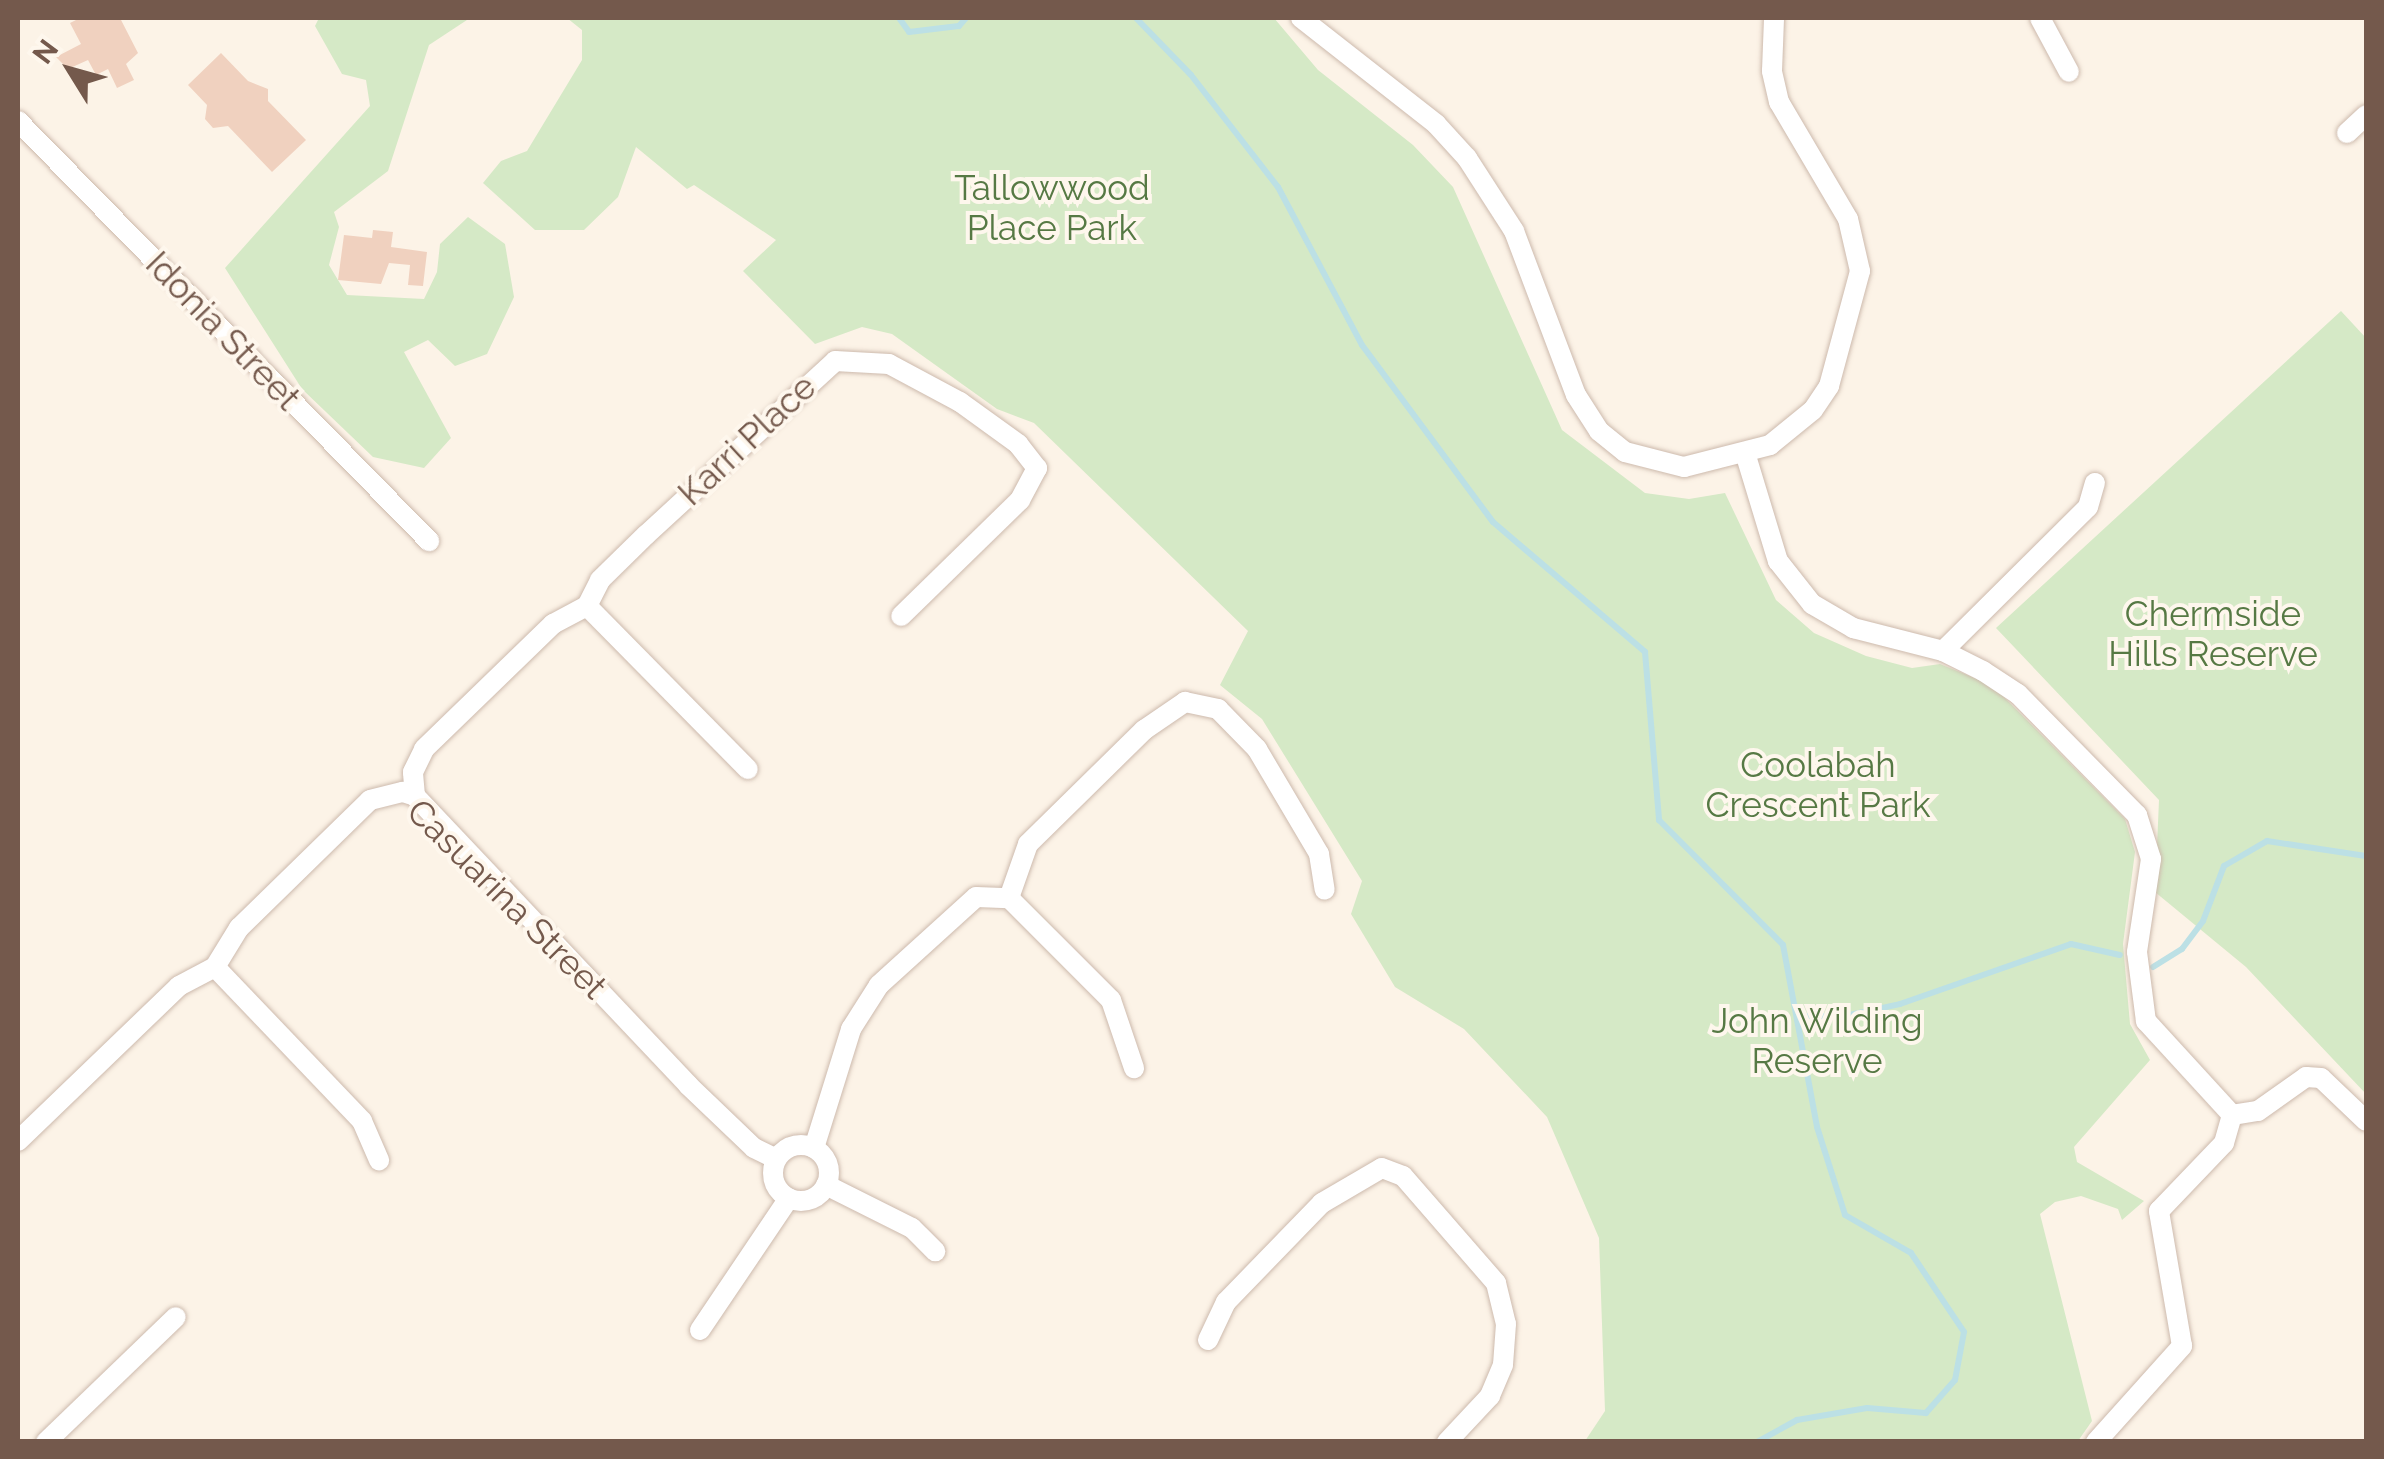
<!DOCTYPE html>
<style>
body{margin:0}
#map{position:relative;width:2384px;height:1459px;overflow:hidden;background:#fcf3e7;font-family:Raleway,sans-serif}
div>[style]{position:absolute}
.green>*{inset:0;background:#d5e9c6}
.stream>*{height:6px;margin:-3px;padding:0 3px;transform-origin:3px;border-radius:3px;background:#bce0e5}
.building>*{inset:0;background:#f0d1bf}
.roads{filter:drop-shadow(0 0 2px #cdbaad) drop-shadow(0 0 2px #cdbaad)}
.minor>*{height:20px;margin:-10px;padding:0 10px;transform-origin:10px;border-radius:10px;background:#fff}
.minor>.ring{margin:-10px;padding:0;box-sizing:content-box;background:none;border:20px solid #fff;border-radius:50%}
span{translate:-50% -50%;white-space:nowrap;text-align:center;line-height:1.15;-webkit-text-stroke:8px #fef7ed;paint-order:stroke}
.park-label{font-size:35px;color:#567944}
.street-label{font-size:35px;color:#74594c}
.frame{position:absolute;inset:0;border:20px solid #74594c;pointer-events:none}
.north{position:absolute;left:20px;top:20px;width:100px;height:100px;-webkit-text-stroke:8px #fef7ed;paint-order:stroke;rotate:307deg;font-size:28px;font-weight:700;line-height:40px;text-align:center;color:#74594c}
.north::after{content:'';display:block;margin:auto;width:35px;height:45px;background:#74594c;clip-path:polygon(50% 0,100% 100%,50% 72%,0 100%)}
</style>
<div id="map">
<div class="green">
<i style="clip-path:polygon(319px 18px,470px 18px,429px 45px,388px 171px,334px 212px,339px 227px,329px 265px,347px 295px,424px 299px,437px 272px,440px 244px,468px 217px,505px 244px,514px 297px,487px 354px,455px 366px,428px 340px,404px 352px,451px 438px,424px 468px,373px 457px,302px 389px,225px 268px,370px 106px,366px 80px,342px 74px,315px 26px)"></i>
<i style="clip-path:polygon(567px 18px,1274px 18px,1318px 70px,1413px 145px,1453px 187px,1562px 430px,1645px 493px,1689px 499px,1725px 493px,1776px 600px,1814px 633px,1866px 656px,1912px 668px,1940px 664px,1992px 685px,2125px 819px,2135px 852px,2123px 944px,2130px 1024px,2150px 1060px,2074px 1147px,2077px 1162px,2144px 1201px,2122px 1220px,2118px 1209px,2081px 1196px,2055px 1202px,2040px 1214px,2092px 1421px,2078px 1441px,1585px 1441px,1605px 1411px,1599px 1238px,1547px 1117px,1464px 1029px,1395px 987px,1351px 914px,1362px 881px,1262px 719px,1220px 685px,1248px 631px,1034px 423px,997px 409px,892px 334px,862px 327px,815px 344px,743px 271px,776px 240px,694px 185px,687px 189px,636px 147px,618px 197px,584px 230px,535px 230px,483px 183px,501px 161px,527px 151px,582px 60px,582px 30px)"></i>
<i style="clip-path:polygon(2341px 311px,2366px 338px,2366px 1094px,2246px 967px,2155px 892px,2159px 800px,1996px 628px)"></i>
</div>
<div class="stream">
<i style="left:899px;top:18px;width:17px;rotate:54deg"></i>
<i style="left:909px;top:32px;width:50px;rotate:-6.8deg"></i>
<i style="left:959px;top:26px;width:11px;rotate:-49deg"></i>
<i style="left:1136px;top:18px;width:79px;rotate:46deg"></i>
<i style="left:1191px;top:75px;width:142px;rotate:52.2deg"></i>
<i style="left:1278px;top:187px;width:179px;rotate:62deg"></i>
<i style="left:1362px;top:345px;width:220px;rotate:53.5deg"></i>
<i style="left:1493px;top:522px;width:200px;rotate:40.5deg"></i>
<i style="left:1645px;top:652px;width:169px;rotate:85.2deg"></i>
<i style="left:1659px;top:820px;width:176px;rotate:45.2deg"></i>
<i style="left:1783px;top:945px;width:185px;rotate:79.4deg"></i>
<i style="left:1817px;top:1127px;width:92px;rotate:72.3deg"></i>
<i style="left:1845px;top:1215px;width:76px;rotate:29.9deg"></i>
<i style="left:1911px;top:1253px;width:95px;rotate:56.1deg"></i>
<i style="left:1964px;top:1332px;width:49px;rotate:100.6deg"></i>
<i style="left:1955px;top:1380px;width:44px;rotate:131.3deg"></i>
<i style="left:1926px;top:1413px;width:59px;rotate:-175.2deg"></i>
<i style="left:1867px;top:1408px;width:71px;rotate:170.3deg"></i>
<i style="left:1797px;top:1420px;width:46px;rotate:151.2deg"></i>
<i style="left:2153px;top:967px;width:34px;rotate:-32deg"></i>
<i style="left:2182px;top:949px;width:35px;rotate:-53deg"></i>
<i style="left:2203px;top:921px;width:59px;rotate:-69.1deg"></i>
<i style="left:2224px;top:866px;width:50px;rotate:-30.2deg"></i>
<i style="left:2267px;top:841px;width:100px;rotate:8.6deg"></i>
<i style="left:1797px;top:1016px;width:48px"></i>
<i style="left:1845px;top:1016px;width:56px;rotate:-12.3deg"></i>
<i style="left:1900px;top:1004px;width:181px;rotate:-19.3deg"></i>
<i style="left:2071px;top:944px;width:50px;rotate:12.7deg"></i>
</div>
<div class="building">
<i style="clip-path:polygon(80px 18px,120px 18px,138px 53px,126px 64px,134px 80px,117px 88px,108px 69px,96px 75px,88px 60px,68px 69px,56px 57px,81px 44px,70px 23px)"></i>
<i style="clip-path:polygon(221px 53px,248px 81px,268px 89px,268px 101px,306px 140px,272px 172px,228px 126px,213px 128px,205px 119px,207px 105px,188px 85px)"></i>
<i style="clip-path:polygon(373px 230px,393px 232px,391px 247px,427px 252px,423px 286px,408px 285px,410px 265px,389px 263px,381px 284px,338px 280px,344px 235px,372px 238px)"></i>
</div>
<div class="roads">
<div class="minor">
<i style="left:1301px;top:18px;width:172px;rotate:38.1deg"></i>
<i style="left:1436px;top:124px;width:46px;rotate:47.6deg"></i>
<i style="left:1467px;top:158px;width:87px;rotate:57.2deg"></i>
<i style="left:1514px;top:231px;width:175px;rotate:69.3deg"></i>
<i style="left:1576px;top:395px;width:43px;rotate:57.4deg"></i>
<i style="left:1599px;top:431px;width:33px;rotate:39deg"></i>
<i style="left:1625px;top:452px;width:61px;rotate:14.3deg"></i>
<i style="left:1684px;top:467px;width:89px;rotate:-14.3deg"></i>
<i style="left:1770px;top:445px;width:55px;rotate:-39.1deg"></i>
<i style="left:1813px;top:410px;width:29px;rotate:-56deg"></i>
<i style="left:1829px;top:386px;width:119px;rotate:-74.9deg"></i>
<i style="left:1860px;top:271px;width:53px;rotate:-103deg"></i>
<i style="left:1848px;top:219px;width:136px;rotate:-120.5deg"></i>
<i style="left:1779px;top:102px;width:32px;rotate:-103deg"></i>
<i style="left:1772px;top:71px;width:53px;rotate:-87.8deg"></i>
<i style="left:2040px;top:18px;width:61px;rotate:61.8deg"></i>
<i style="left:18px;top:121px;width:588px;rotate:45.62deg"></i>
<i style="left:2347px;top:133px;width:26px;rotate:-43deg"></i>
<i style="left:1746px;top:456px;width:110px;rotate:73.1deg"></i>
<i style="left:1778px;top:561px;width:55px;rotate:51.7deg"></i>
<i style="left:1812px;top:604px;width:48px;rotate:30.3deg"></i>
<i style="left:1853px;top:628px;width:93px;rotate:14.3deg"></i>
<i style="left:1943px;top:651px;width:45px;rotate:26.6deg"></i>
<i style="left:1983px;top:671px;width:42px;rotate:33.3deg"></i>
<i style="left:2018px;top:694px;width:170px;rotate:45.5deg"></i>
<i style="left:2137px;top:815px;width:46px;rotate:72.3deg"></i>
<i style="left:2151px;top:859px;width:94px;rotate:98.6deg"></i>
<i style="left:2137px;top:952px;width:70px;rotate:82.6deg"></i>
<i style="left:2146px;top:1021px;width:127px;rotate:47.5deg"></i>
<i style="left:587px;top:606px;width:229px;rotate:45.4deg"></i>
<i style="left:1943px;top:651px;width:204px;rotate:-44.8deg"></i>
<i style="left:2088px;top:507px;width:25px;rotate:-74deg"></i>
<i style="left:415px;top:796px;width:24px;rotate:-95deg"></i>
<i style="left:413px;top:772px;width:25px;rotate:-64deg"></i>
<i style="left:424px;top:749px;width:180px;rotate:-44.1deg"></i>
<i style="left:553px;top:624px;width:38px;rotate:-28deg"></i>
<i style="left:587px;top:606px;width:29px;rotate:-63deg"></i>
<i style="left:600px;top:580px;width:64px;rotate:-44.4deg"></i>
<i style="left:646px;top:535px;width:257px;rotate:-42.6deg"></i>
<i style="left:835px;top:361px;width:54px;rotate:3.2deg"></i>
<i style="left:889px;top:364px;width:81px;rotate:28.2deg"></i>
<i style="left:960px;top:402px;width:72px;rotate:35.9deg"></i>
<i style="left:1018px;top:444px;width:31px;rotate:52deg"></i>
<i style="left:1037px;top:468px;width:36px;rotate:118deg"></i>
<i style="left:1020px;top:500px;width:166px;rotate:135.7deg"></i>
<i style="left:1009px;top:898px;width:144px;rotate:45deg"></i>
<i style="left:1111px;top:1000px;width:72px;rotate:71.3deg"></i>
<i style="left:215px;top:967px;width:213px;rotate:46.3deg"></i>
<i style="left:362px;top:1121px;width:43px;rotate:66.4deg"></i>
<i style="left:18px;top:1141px;width:223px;rotate:-43.9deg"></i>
<i style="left:179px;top:986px;width:41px;rotate:-27.8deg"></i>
<i style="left:215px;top:967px;width:46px;rotate:-58.4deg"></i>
<i style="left:239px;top:928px;width:183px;rotate:-44.3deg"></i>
<i style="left:370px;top:800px;width:34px;rotate:-14deg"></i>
<i style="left:403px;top:792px;width:13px;rotate:18deg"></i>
<i style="left:415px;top:796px;width:398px;rotate:46.6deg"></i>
<i style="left:688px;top:1085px;width:91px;rotate:43.7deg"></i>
<i style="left:754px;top:1148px;width:25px;rotate:26deg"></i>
<i class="ring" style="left:773px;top:1145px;width:36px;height:36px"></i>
<i style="left:814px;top:1148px;width:125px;rotate:-72.7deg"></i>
<i style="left:851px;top:1029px;width:52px;rotate:-57.5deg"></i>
<i style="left:879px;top:985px;width:131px;rotate:-42.2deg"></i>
<i style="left:976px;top:897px;width:33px;rotate:2deg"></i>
<i style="left:1009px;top:898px;width:57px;rotate:-70.6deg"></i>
<i style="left:1028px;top:844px;width:163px;rotate:-44.5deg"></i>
<i style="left:1144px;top:730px;width:50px;rotate:-34.3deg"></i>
<i style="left:1185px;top:702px;width:34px;rotate:12deg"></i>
<i style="left:1218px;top:709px;width:56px;rotate:45.7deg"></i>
<i style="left:1257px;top:749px;width:122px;rotate:59.4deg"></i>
<i style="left:1319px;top:854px;width:36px;rotate:81deg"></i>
<i style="left:826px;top:1185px;width:96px;rotate:26.6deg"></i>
<i style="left:912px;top:1228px;width:33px;rotate:45deg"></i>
<i style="left:700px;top:1330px;width:159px;rotate:-56deg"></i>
<i style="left:1208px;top:1340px;width:42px;rotate:-64.7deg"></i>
<i style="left:1226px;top:1302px;width:138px;rotate:-45.9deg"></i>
<i style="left:1322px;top:1203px;width:69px;rotate:-30.3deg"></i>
<i style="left:1382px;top:1168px;width:22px;rotate:21deg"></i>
<i style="left:1403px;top:1176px;width:142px;rotate:49deg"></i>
<i style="left:1496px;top:1283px;width:42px;rotate:76.3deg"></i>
<i style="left:1506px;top:1324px;width:41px;rotate:94.2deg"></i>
<i style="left:1503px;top:1365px;width:34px;rotate:113deg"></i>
<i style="left:1490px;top:1396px;width:63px;rotate:133.1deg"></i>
<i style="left:46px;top:1442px;width:180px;rotate:-43.9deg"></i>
<i style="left:2096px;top:1442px;width:129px;rotate:-48.1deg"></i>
<i style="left:2182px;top:1346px;width:137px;rotate:-99.7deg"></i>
<i style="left:2159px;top:1211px;width:94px;rotate:-46.3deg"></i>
<i style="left:2224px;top:1143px;width:29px;rotate:-74deg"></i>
<i style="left:2232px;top:1115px;width:26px;rotate:-9deg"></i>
<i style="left:2258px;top:1111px;width:59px;rotate:-35.3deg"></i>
<i style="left:2306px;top:1077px;width:15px;rotate:4deg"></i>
<i style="left:2321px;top:1078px;width:62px;rotate:43.7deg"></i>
</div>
</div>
<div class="park-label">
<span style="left:1052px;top:208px">Tallowwood<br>Place Park</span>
<span style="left:2213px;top:634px">Chermside<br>Hills Reserve</span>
<span style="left:1818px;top:785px">Coolabah<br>Crescent Park</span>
<span style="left:1817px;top:1041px">John Wilding<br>Reserve</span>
</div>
<div class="street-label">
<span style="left:223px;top:331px;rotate:46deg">Idonia Street</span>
<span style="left:747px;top:440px;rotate:-43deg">Karri Place</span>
<span style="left:507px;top:899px;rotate:45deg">Casuarina Street</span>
</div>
<div class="frame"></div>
<div class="north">N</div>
</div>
